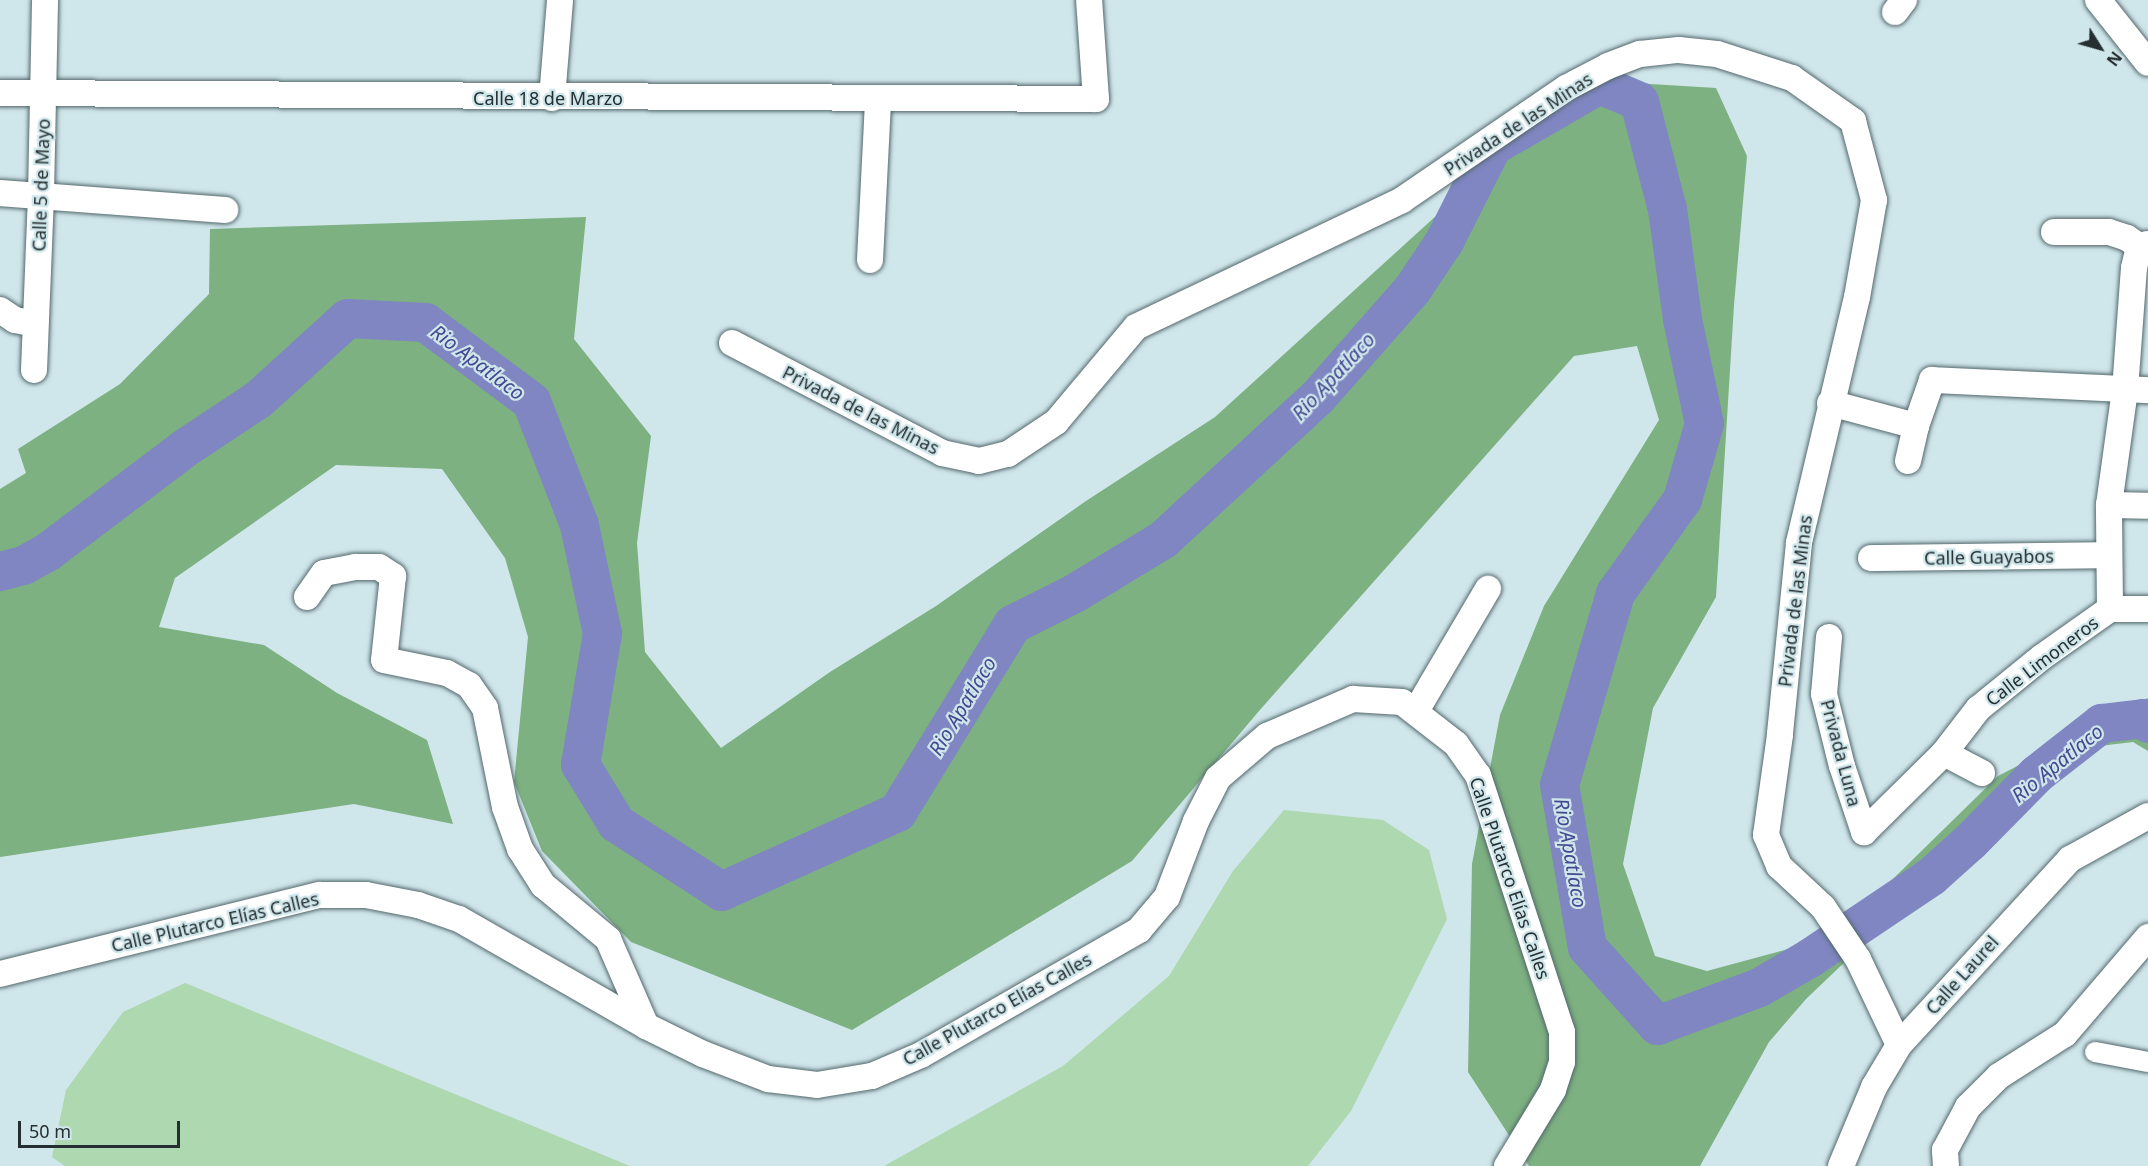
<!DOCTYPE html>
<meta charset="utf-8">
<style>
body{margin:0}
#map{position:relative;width:2148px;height:1166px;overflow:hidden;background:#cfe6eb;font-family:"Noto Sans",sans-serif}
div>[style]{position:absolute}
.green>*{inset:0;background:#aed8b0}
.forest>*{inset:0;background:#7db181}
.river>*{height:39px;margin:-19.5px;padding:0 19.5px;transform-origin:19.5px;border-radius:19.5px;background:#7f86c1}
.roads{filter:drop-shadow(0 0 2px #54686c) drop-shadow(0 0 2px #54686c)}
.pedestrian>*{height:20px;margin:-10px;padding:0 10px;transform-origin:10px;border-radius:10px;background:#fff}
.minor>*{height:26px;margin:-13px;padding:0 13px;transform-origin:13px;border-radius:13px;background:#fff}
span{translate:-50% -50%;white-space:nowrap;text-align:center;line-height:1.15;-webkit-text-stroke:4.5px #cfe6eb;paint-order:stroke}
.street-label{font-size:18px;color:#252e30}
.water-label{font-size:20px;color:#444891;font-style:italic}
.north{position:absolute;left:2070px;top:18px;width:60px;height:60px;-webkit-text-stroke:4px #cfe6eb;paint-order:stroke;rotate:127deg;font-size:16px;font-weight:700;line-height:24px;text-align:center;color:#252e30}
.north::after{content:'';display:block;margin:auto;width:21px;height:27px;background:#252e30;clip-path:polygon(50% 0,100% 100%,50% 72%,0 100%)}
.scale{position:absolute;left:18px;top:1121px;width:162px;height:27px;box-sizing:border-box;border:3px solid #252e30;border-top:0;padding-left:8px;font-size:18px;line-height:21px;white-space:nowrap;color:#252e30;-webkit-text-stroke:4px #cfe6eb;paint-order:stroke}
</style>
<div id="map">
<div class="green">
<i style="clip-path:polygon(1284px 810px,1383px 820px,1429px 850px,1447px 919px,1351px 1111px,1308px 1166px,884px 1166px,1063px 1066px,1169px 976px,1233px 871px)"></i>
<i style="clip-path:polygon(185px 983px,630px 1166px,65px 1166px,52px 1157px,66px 1090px,123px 1012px)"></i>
</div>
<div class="forest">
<i style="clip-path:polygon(1634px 83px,1716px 88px,1747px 156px,1734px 305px,1716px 597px,1653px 708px,1623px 864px,1655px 956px,1707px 971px,1796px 947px,1849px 922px,1998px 776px,2148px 698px,2148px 751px,2133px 742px,2091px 747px,1891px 918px,1806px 999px,1769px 1042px,1700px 1166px,1529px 1166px,1468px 1072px,1472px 864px,1500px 715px,1544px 606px,1659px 420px,1637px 346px,1574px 356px,1259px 711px,1132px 861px,852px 1030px,631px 942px,542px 851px,514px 782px,528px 637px,505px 558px,442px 469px,336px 465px,175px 578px,159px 627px,264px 645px,337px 693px,427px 740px,453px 824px,354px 804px,0 857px,0 489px,26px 473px,18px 449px,120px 384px,209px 294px,210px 229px,586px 217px,574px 339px,651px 436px,637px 543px,645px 652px,721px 748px,830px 672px,936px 606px,1086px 501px,1215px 417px,1437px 215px,1520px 145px)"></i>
</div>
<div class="river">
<i style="left:0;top:571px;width:24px;rotate:-15deg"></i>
<i style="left:23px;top:565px;width:29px;rotate:-29deg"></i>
<i style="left:48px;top:551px;width:174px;rotate:-37.1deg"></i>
<i style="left:187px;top:446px;width:85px;rotate:-33.5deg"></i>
<i style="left:258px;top:399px;width:120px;rotate:-42.3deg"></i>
<i style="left:347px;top:318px;width:78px;rotate:2.9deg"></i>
<i style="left:425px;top:322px;width:132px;rotate:36.7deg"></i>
<i style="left:531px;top:401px;width:133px;rotate:68.8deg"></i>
<i style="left:579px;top:525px;width:110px;rotate:78deg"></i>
<i style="left:602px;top:633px;width:133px;rotate:99.5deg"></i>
<i style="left:580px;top:764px;width:69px;rotate:58.6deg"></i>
<i style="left:616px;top:823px;width:125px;rotate:32.9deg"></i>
<i style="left:721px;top:891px;width:193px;rotate:-24.2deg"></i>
<i style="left:897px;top:812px;width:220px;rotate:-58.5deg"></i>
<i style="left:1012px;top:624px;width:69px;rotate:-26.6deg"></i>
<i style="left:1074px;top:593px;width:104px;rotate:-31.2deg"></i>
<i style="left:1163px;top:539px;width:209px;rotate:-42.7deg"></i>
<i style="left:1317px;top:397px;width:144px;rotate:-48.7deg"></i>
<i style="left:1412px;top:289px;width:58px;rotate:-56.3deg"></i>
<i style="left:1444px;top:241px;width:106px;rotate:-63.2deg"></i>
<i style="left:1492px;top:146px;width:124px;rotate:-30.1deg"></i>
<i style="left:1599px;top:84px;width:43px;rotate:23deg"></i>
<i style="left:1639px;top:101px;width:112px;rotate:75.5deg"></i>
<i style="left:1667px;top:209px;width:111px;rotate:82.2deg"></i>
<i style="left:1682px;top:319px;width:106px;rotate:78.1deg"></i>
<i style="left:1704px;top:423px;width:79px;rotate:106.1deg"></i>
<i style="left:1682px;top:499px;width:115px;rotate:125.5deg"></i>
<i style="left:1615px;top:593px;width:199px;rotate:106.3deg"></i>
<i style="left:1559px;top:784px;width:165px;rotate:80.3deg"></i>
<i style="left:1587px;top:947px;width:105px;rotate:48.1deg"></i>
<i style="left:1657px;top:1025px;width:109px;rotate:-20.4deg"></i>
<i style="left:1759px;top:987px;width:58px;rotate:-30.1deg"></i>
<i style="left:1809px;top:958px;width:147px;rotate:-33.9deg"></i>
<i style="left:1931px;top:876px;width:52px;rotate:-41.9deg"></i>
<i style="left:1970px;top:841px;width:94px;rotate:-45.4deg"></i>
<i style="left:2036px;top:774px;width:83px;rotate:-38.1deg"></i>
<i style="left:2101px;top:723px;width:42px;rotate:-6.8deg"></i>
<i style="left:2143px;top:718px;width:7px;rotate:45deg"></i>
</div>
<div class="roads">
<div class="pedestrian">
<i style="left:2095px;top:1052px;width:54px;rotate:10.7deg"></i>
</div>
<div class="minor">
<i style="left:2098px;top:0;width:80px;rotate:51.6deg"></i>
<i style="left:1895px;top:12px;width:15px;rotate:-53deg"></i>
<i style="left:0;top:93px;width:1096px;rotate:0.31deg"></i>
<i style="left:1096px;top:99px;width:99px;rotate:-94deg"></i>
<i style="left:552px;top:98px;width:98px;rotate:-85.3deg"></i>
<i style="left:0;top:193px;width:226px;rotate:4.3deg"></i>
<i style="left:2054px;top:232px;width:55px"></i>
<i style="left:2109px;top:232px;width:19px;rotate:18deg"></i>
<i style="left:2127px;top:238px;width:14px;rotate:34deg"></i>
<i style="left:870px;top:260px;width:160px;rotate:-87.1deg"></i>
<i style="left:0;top:310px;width:18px;rotate:34deg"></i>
<i style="left:15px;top:320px;width:20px;rotate:11deg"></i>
<i style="left:732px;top:343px;width:237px;rotate:27.6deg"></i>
<i style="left:942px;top:453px;width:38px;rotate:12deg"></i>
<i style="left:979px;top:461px;width:30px;rotate:-14deg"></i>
<i style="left:1008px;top:454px;width:58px;rotate:-33.7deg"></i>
<i style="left:1056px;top:422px;width:124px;rotate:-49.9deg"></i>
<i style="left:1136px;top:327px;width:295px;rotate:-25.5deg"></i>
<i style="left:1402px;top:200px;width:199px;rotate:-34.3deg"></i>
<i style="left:1566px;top:88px;width:47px;rotate:-27.6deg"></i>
<i style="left:1608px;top:66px;width:34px;rotate:-21deg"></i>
<i style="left:1640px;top:54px;width:39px;rotate:-6deg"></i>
<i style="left:1679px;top:50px;width:38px;rotate:6deg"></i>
<i style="left:1717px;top:54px;width:79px;rotate:17.7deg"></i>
<i style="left:1792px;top:78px;width:75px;rotate:35.2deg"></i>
<i style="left:1853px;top:121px;width:82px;rotate:75.1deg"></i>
<i style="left:1874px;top:200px;width:98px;rotate:99.9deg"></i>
<i style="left:1857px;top:297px;width:253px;rotate:103.3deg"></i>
<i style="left:1799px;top:543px;width:193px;rotate:95.7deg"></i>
<i style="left:1780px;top:735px;width:101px;rotate:98deg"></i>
<i style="left:1766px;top:835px;width:34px;rotate:67deg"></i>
<i style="left:1779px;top:866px;width:60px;rotate:43deg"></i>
<i style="left:1823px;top:907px;width:63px;rotate:56.1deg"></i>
<i style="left:1858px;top:959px;width:95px;rotate:64.5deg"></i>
<i style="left:34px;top:370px;width:176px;rotate:-87.7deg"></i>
<i style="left:41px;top:194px;width:194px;rotate:-88.8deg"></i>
<i style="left:1830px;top:403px;width:89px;rotate:15deg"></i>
<i style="left:1908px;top:461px;width:36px;rotate:-77deg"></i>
<i style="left:1916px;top:426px;width:49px;rotate:-70.8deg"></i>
<i style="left:1932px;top:380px;width:216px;rotate:2.7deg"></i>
<i style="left:2109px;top:505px;width:39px;rotate:1deg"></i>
<i style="left:1871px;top:558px;width:237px;rotate:-0.7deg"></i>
<i style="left:307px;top:597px;width:29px;rotate:-55deg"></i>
<i style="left:324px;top:573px;width:32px;rotate:-11deg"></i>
<i style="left:355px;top:567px;width:24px"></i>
<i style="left:379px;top:567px;width:17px;rotate:33deg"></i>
<i style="left:393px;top:576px;width:84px;rotate:96.1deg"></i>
<i style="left:384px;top:660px;width:64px;rotate:11.7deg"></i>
<i style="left:447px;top:673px;width:25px;rotate:29deg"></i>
<i style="left:469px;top:685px;width:28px;rotate:55deg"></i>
<i style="left:485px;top:708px;width:101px;rotate:78.6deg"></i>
<i style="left:505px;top:807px;width:45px;rotate:70.3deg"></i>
<i style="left:520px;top:849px;width:43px;rotate:57.4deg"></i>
<i style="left:543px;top:885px;width:85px;rotate:39.7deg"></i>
<i style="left:608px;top:939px;width:95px;rotate:66.4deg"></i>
<i style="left:2110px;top:609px;width:104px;rotate:-90.6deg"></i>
<i style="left:2109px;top:505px;width:116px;rotate:-82.1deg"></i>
<i style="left:2125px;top:390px;width:122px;rotate:-85.8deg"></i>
<i style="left:2134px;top:268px;width:23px;rotate:-77deg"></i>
<i style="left:2139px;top:246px;width:9px;rotate:-13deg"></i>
<i style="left:2110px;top:609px;width:38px"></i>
<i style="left:1829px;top:637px;width:57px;rotate:95deg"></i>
<i style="left:1824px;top:694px;width:74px;rotate:76deg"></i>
<i style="left:1842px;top:766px;width:70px;rotate:71.6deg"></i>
<i style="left:1864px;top:832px;width:112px;rotate:-44.6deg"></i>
<i style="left:1944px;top:753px;width:56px;rotate:-52.3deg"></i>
<i style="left:1978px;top:709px;width:82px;rotate:-39.1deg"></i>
<i style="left:2042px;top:657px;width:83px;rotate:-35.2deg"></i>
<i style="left:1416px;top:711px;width:142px;rotate:-59.5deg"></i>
<i style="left:1944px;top:753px;width:43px;rotate:27.8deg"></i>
<i style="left:0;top:974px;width:330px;rotate:-13.9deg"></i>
<i style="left:320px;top:895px;width:46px"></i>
<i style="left:366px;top:895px;width:53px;rotate:10.9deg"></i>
<i style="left:418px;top:905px;width:43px;rotate:18.9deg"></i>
<i style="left:459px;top:919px;width:215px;rotate:29.8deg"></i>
<i style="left:646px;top:1026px;width:64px;rotate:26.2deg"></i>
<i style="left:703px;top:1054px;width:70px;rotate:21deg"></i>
<i style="left:768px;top:1079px;width:49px;rotate:7deg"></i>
<i style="left:817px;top:1085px;width:56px;rotate:-9.3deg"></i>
<i style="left:872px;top:1076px;width:53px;rotate:-23.2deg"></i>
<i style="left:921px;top:1055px;width:251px;rotate:-29.8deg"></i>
<i style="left:1139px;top:930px;width:43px;rotate:-49.7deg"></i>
<i style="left:1167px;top:897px;width:81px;rotate:-69.1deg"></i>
<i style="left:1196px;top:821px;width:48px;rotate:-62.9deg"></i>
<i style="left:1218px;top:778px;width:65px;rotate:-40.6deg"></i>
<i style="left:1267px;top:736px;width:94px;rotate:-23.3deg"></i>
<i style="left:1353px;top:699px;width:49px;rotate:3.5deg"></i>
<i style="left:1402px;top:702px;width:68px;rotate:37.9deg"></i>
<i style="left:1456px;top:744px;width:38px;rotate:55deg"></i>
<i style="left:1478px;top:775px;width:270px;rotate:71.9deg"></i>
<i style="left:1562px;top:1032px;width:30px;rotate:90deg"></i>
<i style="left:1562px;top:1062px;width:29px;rotate:108deg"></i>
<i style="left:1553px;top:1090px;width:89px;rotate:121.2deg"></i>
<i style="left:1841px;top:1166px;width:86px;rotate:-67.3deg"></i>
<i style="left:1874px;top:1087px;width:49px;rotate:-59.2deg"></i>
<i style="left:1899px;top:1045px;width:253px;rotate:-47.4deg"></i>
<i style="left:2070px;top:859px;width:89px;rotate:-28.9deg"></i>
<i style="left:1946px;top:1166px;width:16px;rotate:-94deg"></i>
<i style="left:1945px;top:1150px;width:49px;rotate:-61.9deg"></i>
<i style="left:1968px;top:1107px;width:44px;rotate:-45deg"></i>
<i style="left:1999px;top:1076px;width:78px;rotate:-32.5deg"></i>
<i style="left:2065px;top:1034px;width:128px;rotate:-49.4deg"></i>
</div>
</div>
<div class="street-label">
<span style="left:548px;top:98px">Calle 18 de Marzo</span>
<span style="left:1518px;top:124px;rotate:-33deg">Privada de las Minas</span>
<span style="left:41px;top:185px;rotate:-88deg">Calle 5 de Mayo</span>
<span style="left:861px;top:410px;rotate:27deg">Privada de las Minas</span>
<span style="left:1989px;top:557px;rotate:-1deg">Calle Guayabos</span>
<span style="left:1795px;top:601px;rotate:-83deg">Privada de las Minas</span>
<span style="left:2042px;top:661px;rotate:-37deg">Calle Limoneros</span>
<span style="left:1841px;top:753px;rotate:75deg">Privada Luna</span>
<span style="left:1510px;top:878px;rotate:71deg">Calle Plutarco Elías Calles</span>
<span style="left:215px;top:922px;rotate:-13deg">Calle Plutarco Elías Calles</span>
<span style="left:1962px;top:975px;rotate:-48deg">Calle Laurel</span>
<span style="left:997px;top:1009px;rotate:-29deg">Calle Plutarco Elías Calles</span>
</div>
<div class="water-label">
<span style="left:478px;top:362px;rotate:37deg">Rio Apatlaco</span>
<span style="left:1333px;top:376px;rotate:-47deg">Rio Apatlaco</span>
<span style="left:962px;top:706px;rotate:-59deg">Rio Apatlaco</span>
<span style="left:2057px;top:763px;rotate:-39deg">Rio Apatlaco</span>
<span style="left:1571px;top:853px;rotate:80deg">Rio Apatlaco</span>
</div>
<div class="north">N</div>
<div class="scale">50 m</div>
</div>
